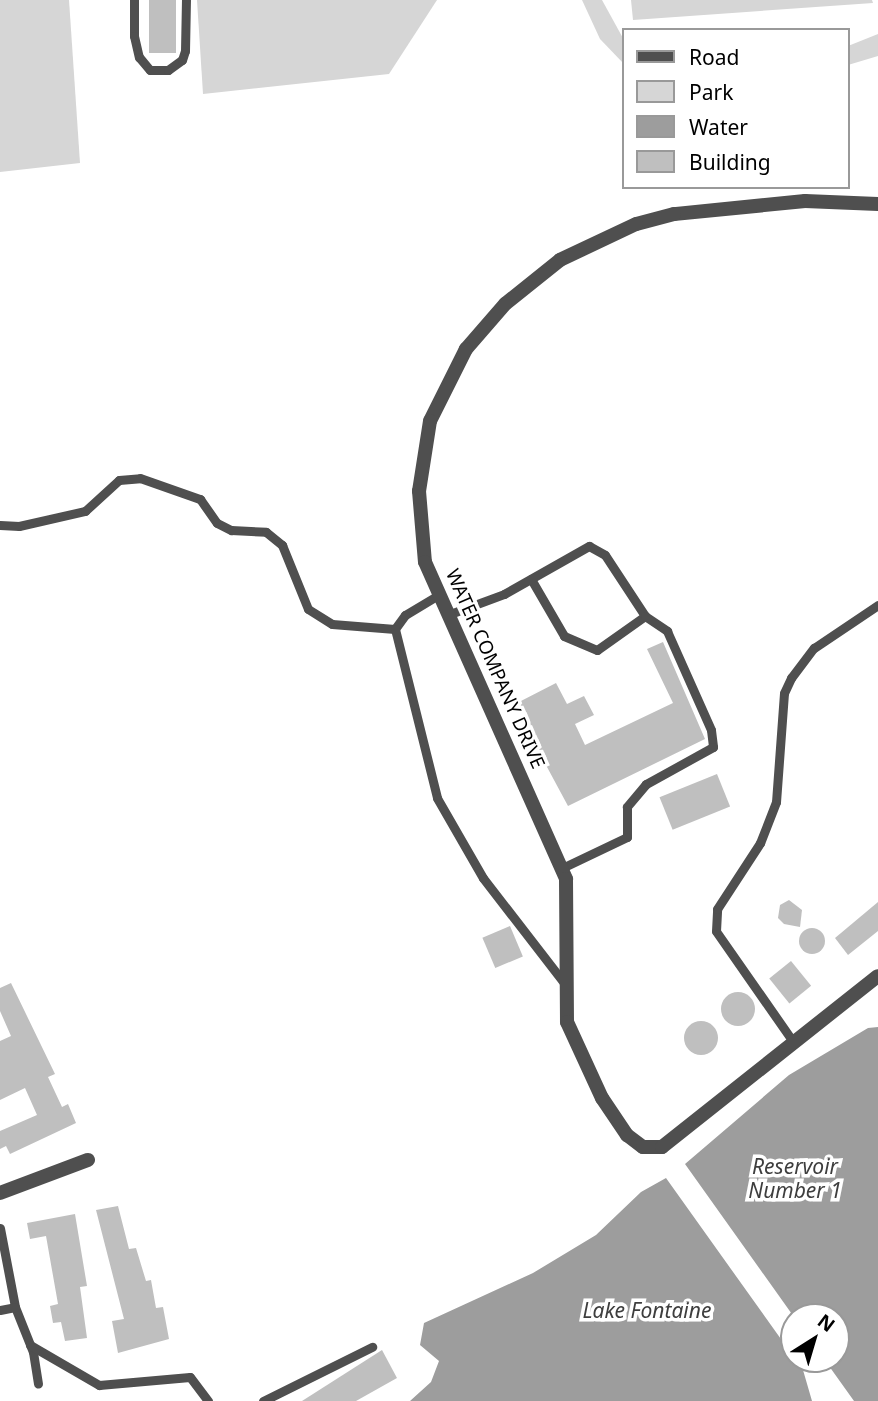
<!DOCTYPE html>
<style>
body{margin:0}
#map{position:relative;width:878px;height:1401px;overflow:hidden;background:#fff;font-family:"Noto Sans",sans-serif}
div>[style]{position:absolute}
.green>*{inset:0;background:#d6d6d6}
.water>*{inset:0;background:#9d9d9d}
.building>*{inset:0;background:#bfbfbf;transform-origin:0 0}
.round{border-radius:50%}
.lane>*{height:9px;margin:-4.5px;padding:0 4.5px;transform-origin:4.5px;border-radius:4.5px;background:#4f4f4f}
.street>*{height:14px;margin:-7px;padding:0 7px;transform-origin:7px;border-radius:7px;background:#4f4f4f}
span{translate:-50% -50%;white-space:nowrap;text-align:center;line-height:1.15;-webkit-text-stroke:7px #fff;paint-order:stroke}
.street-label{font-size:19px;color:#000}
.water-label{font-size:21px;color:#3e3e3e;font-style:italic}
.legend{position:absolute;left:622px;top:28px;width:228px;height:161px;box-sizing:border-box;background:#fff;border:2px solid #999;margin:0;padding:9px 12px;list-style:none;font-size:21px;color:#000}
.legend li{display:flex;align-items:center;gap:14px;height:35px}
.legend b{width:35px;border:2px solid #999}
.north{position:absolute;left:780px;top:1303px;width:70px;height:70px;box-sizing:border-box;background:#fff;border:2px solid #999;border-radius:50%;rotate:37deg;font-size:19px;font-weight:700;line-height:28px;text-align:center;color:#000}
.north::after{content:'';display:block;margin:auto;width:24px;height:32px;background:#000;clip-path:polygon(50% 0,100% 100%,50% 72%,0 100%)}
</style>
<div id="map">
<div class="green">
<i style="clip-path:polygon(0 0,69px 0,80px 163px,0 172px)"></i>
<i style="clip-path:polygon(197px 0,437px 0,389px 74px,203px 94px)"></i>
<i style="clip-path:polygon(582px 0,602px 0,624px 40px,624px 64px,600px 39px)"></i>
<i style="clip-path:polygon(631px 0,872px 0,873px 3px,633px 20px)"></i>
<i style="clip-path:polygon(878px 34px,878px 56px,848px 65px,848px 46px)"></i>
</div>
<div class="water">
<i style="clip-path:polygon(878px 1027px,878px 1401px,854px 1401px,824px 1359px,836px 1359px,836px 1317px,794px 1317px,685px 1164px,789px 1075px,868px 1028px)"></i>
<i style="clip-path:polygon(666px 1178px,803px 1370px,812px 1401px,410px 1401px,431px 1382px,439px 1361px,420px 1345px,424px 1323px,533px 1273px,596px 1235px,641px 1192px)"></i>
</div>
<div class="building">
<i style="left:149px;top:0;width:27px;height:53px"></i>
<i style="clip-path:polygon(663px 642px,705px 739px,568px 806px,526px 728px,531px 726px,519px 702px,556px 683px,567px 704px,584px 696px,594px 715px,575px 724px,585px 745px,673px 703px,647px 649px)"></i>
<i style="left:717px;top:774px;width:35px;height:62px;rotate:68deg"></i>
<i style="clip-path:polygon(789px 900px,802px 910px,800px 927px,784px 924px,778px 918px,780px 905px)"></i>
<i style="clip-path:polygon(878px 902px,878px 931px,848px 955px,835px 938px)"></i>
<i style="left:510px;top:926px;width:33px;height:30px;rotate:67deg"></i>
<i class="round" style="left:799px;top:928px;width:26px;height:26px"></i>
<i style="left:791px;top:961px;width:32px;height:28px;rotate:51deg"></i>
<i style="clip-path:polygon(11px 983px,55px 1074px,48px 1077px,62px 1107px,68px 1104px,76px 1123px,10px 1154px,6px 1146px,0 1149px,0 1131px,37px 1115px,25px 1088px,0 1100px,0 1041px,11px 1036px,0 1011px,0 988px)"></i>
<i class="round" style="left:721px;top:992px;width:34px;height:34px"></i>
<i class="round" style="left:684px;top:1021px;width:34px;height:34px"></i>
<i style="clip-path:polygon(118px 1206px,129px 1249px,136px 1248px,146px 1281px,151px 1280px,156px 1308px,163px 1307px,169px 1339px,118px 1353px,112px 1321px,124px 1319px,96px 1210px)"></i>
<i style="clip-path:polygon(75px 1214px,87px 1286px,80px 1287px,87px 1338px,65px 1341px,61px 1322px,53px 1323px,50px 1306px,58px 1304px,46px 1236px,30px 1239px,27px 1223px)"></i>
<i style="clip-path:polygon(382px 1350px,397px 1378px,356px 1401px,302px 1401px)"></i>
</div>
<div class="lane">
<i style="left:134px;top:0;width:36px;rotate:90deg"></i>
<i style="left:134px;top:36px;width:22px;rotate:77deg"></i>
<i style="left:139px;top:57px;width:17px;rotate:50deg"></i>
<i style="left:150px;top:70px;width:18px"></i>
<i style="left:168px;top:70px;width:17px;rotate:-36deg"></i>
<i style="left:182px;top:60px;width:9px;rotate:-72deg"></i>
<i style="left:185px;top:51px;width:51px;rotate:-88.9deg"></i>
<i style="left:0;top:525px;width:19px;rotate:3deg"></i>
<i style="left:19px;top:526px;width:68px;rotate:-12.8deg"></i>
<i style="left:85px;top:511px;width:46px;rotate:-42.4deg"></i>
<i style="left:119px;top:480px;width:21px;rotate:-5deg"></i>
<i style="left:140px;top:478px;width:64px;rotate:19.3deg"></i>
<i style="left:200px;top:499px;width:29px;rotate:55deg"></i>
<i style="left:217px;top:523px;width:16px;rotate:27deg"></i>
<i style="left:231px;top:530px;width:35px;rotate:3deg"></i>
<i style="left:266px;top:532px;width:21px;rotate:39deg"></i>
<i style="left:282px;top:545px;width:69px;rotate:67.9deg"></i>
<i style="left:308px;top:609px;width:28px;rotate:32deg"></i>
<i style="left:332px;top:624px;width:63px;rotate:4.5deg"></i>
<i style="left:531px;top:579px;width:66px;rotate:59.9deg"></i>
<i style="left:564px;top:636px;width:36px;rotate:23deg"></i>
<i style="left:597px;top:650px;width:59px;rotate:-35.3deg"></i>
<i style="left:440px;top:594px;width:41px;rotate:149deg"></i>
<i style="left:405px;top:615px;width:17px;rotate:126deg"></i>
<i style="left:395px;top:629px;width:174px;rotate:76deg"></i>
<i style="left:437px;top:798px;width:92px;rotate:60.1deg"></i>
<i style="left:483px;top:878px;width:134px;rotate:52.3deg"></i>
<i style="left:450px;top:614px;width:58px;rotate:-20.3deg"></i>
<i style="left:504px;top:594px;width:98px;rotate:-29.5deg"></i>
<i style="left:589px;top:546px;width:18px;rotate:29deg"></i>
<i style="left:605px;top:555px;width:73px;rotate:56.7deg"></i>
<i style="left:645px;top:616px;width:27px;rotate:34deg"></i>
<i style="left:667px;top:631px;width:108px;rotate:66deg"></i>
<i style="left:711px;top:730px;width:17px;rotate:83deg"></i>
<i style="left:713px;top:747px;width:77px;rotate:151.1deg"></i>
<i style="left:646px;top:784px;width:30px;rotate:130deg"></i>
<i style="left:627px;top:807px;width:30px;rotate:90deg"></i>
<i style="left:627px;top:837px;width:72px;rotate:154.5deg"></i>
<i style="left:794px;top:1043px;width:136px;rotate:-124.9deg"></i>
<i style="left:716px;top:931px;width:22px;rotate:-87deg"></i>
<i style="left:717px;top:909px;width:79px;rotate:-56.9deg"></i>
<i style="left:760px;top:843px;width:44px;rotate:-68.7deg"></i>
<i style="left:776px;top:802px;width:109px;rotate:-85.8deg"></i>
<i style="left:784px;top:693px;width:17px;rotate:-65deg"></i>
<i style="left:791px;top:678px;width:38px;rotate:-53deg"></i>
<i style="left:814px;top:648px;width:77px;rotate:-33.9deg"></i>
<i style="left:0;top:1228px;width:80px;rotate:79.2deg"></i>
<i style="left:15px;top:1307px;width:48px;rotate:68.2deg"></i>
<i style="left:33px;top:1352px;width:32px;rotate:81deg"></i>
<i style="left:0;top:1310px;width:15px;rotate:-11deg"></i>
<i style="left:30px;top:1345px;width:80px;rotate:30.1deg"></i>
<i style="left:99px;top:1385px;width:91px;rotate:-5deg"></i>
<i style="left:190px;top:1377px;width:30px;rotate:53deg"></i>
<i style="left:263px;top:1401px;width:122px;rotate:-26.4deg"></i>
</div>
<div class="street">
<i style="left:878px;top:204px;width:73px;rotate:-177.6deg"></i>
<i style="left:805px;top:201px;width:132px;rotate:174.3deg"></i>
<i style="left:674px;top:214px;width:39px;rotate:165deg"></i>
<i style="left:636px;top:224px;width:84px;rotate:154.7deg"></i>
<i style="left:560px;top:260px;width:70px;rotate:141.3deg"></i>
<i style="left:505px;top:304px;width:60px;rotate:130.9deg"></i>
<i style="left:466px;top:349px;width:80px;rotate:116.6deg"></i>
<i style="left:430px;top:421px;width:71px;rotate:98.9deg"></i>
<i style="left:419px;top:491px;width:71px;rotate:85.2deg"></i>
<i style="left:425px;top:562px;width:347px;rotate:66deg"></i>
<i style="left:566px;top:879px;width:143px;rotate:89.6deg"></i>
<i style="left:567px;top:1022px;width:84px;rotate:65.3deg"></i>
<i style="left:602px;top:1098px;width:45px;rotate:56deg"></i>
<i style="left:627px;top:1135px;width:20px;rotate:37deg"></i>
<i style="left:643px;top:1147px;width:19px"></i>
<i style="left:662px;top:1147px;width:275px;rotate:-38.4deg"></i>
<i style="left:0;top:1193px;width:94px;rotate:-20.6deg"></i>
</div>
<div class="street-label">
<span style="left:495px;top:669px;rotate:66deg">WATER COMPANY DRIVE</span>
</div>
<div class="water-label">
<span style="left:795px;top:1178px">Reservoir<br>Number 1</span>
<span style="left:647px;top:1310px">Lake Fontaine</span>
</div>
<ul class="legend">
<li><b style="height:9px;background:#4f4f4f"></b>Road</li>
<li><b style="height:19px;background:#d6d6d6"></b>Park</li>
<li><b style="height:19px;background:#9d9d9d"></b>Water</li>
<li><b style="height:19px;background:#bfbfbf"></b>Building</li>
</ul>
<div class="north">N</div>
</div>
